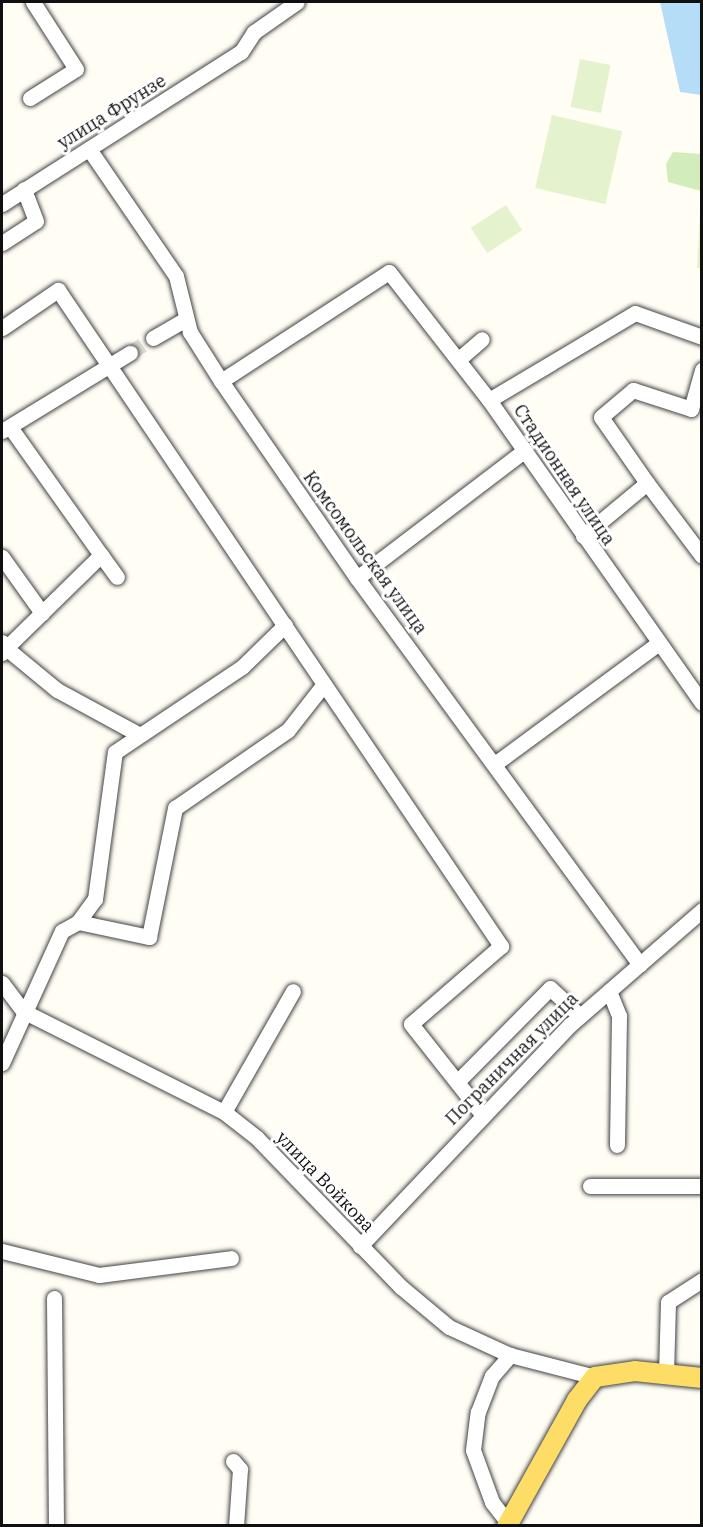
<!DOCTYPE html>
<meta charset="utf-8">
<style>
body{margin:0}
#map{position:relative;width:703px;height:1527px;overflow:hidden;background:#fffdf4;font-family:"IBM Plex Serif",serif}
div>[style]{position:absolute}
.green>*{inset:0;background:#d3ecbb}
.pitch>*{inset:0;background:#e4f3cd;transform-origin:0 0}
.water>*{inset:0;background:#b6ddf8}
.minor-tunnel>*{height:15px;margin-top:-7.5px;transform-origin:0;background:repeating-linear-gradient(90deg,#dbd9d2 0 15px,transparent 0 23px)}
.roads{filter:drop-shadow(0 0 2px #434343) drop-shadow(0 0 2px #434343)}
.minor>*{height:15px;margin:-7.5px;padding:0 7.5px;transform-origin:7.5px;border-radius:7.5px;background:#fff}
.major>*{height:20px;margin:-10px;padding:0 10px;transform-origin:10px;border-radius:10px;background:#fddd66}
span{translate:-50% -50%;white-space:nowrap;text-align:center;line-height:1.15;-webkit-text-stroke:6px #fff;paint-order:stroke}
.street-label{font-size:18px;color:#101010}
.frame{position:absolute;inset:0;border:3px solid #101010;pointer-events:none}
</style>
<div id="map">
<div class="green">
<i style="clip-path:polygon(673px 152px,701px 154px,701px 191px,668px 182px,666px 164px)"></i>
</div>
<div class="pitch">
<i style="left:580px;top:59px;width:31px;height:49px;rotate:11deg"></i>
<i style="left:552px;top:115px;width:72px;height:75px;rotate:13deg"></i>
<i style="left:506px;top:205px;width:30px;height:42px;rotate:57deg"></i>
<i style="clip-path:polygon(700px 214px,702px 214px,701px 268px,697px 268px)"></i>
</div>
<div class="water">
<i style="clip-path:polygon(660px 2px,701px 2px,701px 95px,680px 92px)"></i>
</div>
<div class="minor-tunnel">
<i style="left:130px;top:353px;width:27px;rotate:-33deg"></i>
</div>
<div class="roads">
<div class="minor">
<i style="left:30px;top:98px;width:54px;rotate:-32.2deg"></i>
<i style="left:76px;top:69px;width:80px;rotate:-122.7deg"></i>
<i style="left:89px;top:149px;width:154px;rotate:55.6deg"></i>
<i style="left:176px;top:276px;width:58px;rotate:76deg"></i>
<i style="left:190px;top:332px;width:58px;rotate:57.7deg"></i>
<i style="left:221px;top:381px;width:239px;rotate:55.4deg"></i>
<i style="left:357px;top:578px;width:479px;rotate:53.8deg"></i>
<i style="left:2px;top:204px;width:283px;rotate:-32.5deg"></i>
<i style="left:241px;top:52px;width:24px;rotate:-57deg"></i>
<i style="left:254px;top:32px;width:52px;rotate:-34.9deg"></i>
<i style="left:2px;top:243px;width:40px;rotate:-32.9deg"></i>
<i style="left:36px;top:221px;width:34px;rotate:-111deg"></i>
<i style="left:2px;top:328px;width:68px;rotate:-34.2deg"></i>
<i style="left:58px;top:290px;width:792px;rotate:55.97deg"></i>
<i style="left:501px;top:946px;width:119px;rotate:139.1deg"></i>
<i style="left:411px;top:1024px;width:115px;rotate:51.7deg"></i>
<i style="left:153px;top:338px;width:38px;rotate:-30deg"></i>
<i style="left:459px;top:359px;width:30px;rotate:-41deg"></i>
<i style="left:221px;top:381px;width:200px;rotate:-33deg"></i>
<i style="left:389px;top:272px;width:162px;rotate:52deg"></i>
<i style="left:489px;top:400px;width:370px;rotate:54.9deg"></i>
<i style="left:489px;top:400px;width:170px;rotate:-30.8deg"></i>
<i style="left:635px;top:313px;width:71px;rotate:19.7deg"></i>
<i style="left:2px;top:431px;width:150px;rotate:-31.4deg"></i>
<i style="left:647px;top:483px;width:91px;rotate:53deg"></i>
<i style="left:583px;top:536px;width:83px;rotate:-39.6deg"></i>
<i style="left:647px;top:483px;width:80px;rotate:-124.9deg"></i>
<i style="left:601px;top:417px;width:42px;rotate:-40.2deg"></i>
<i style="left:633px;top:390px;width:61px;rotate:18.1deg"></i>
<i style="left:691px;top:409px;width:41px;rotate:-74.2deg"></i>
<i style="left:101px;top:555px;width:27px;rotate:54deg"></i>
<i style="left:2px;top:557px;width:69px;rotate:54.5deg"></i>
<i style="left:357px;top:578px;width:210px;rotate:-37.3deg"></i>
<i style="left:2px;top:642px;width:7px;rotate:56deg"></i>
<i style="left:6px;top:648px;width:133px;rotate:-44.4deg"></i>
<i style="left:101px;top:555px;width:157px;rotate:-125.4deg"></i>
<i style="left:2px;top:653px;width:6px;rotate:-51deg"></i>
<i style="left:6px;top:648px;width:66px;rotate:39.5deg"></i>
<i style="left:57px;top:690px;width:94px;rotate:28.5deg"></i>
<i style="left:496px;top:763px;width:199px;rotate:-36.4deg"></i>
<i style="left:78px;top:922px;width:73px;rotate:11.9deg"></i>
<i style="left:149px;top:937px;width:132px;rotate:-78.6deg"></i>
<i style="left:175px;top:808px;width:137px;rotate:-34.6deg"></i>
<i style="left:288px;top:730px;width:58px;rotate:-52deg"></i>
<i style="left:2px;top:983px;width:35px;rotate:53deg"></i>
<i style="left:23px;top:1011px;width:225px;rotate:26.7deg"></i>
<i style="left:224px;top:1112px;width:42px;rotate:38.2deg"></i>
<i style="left:257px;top:1138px;width:207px;rotate:46deg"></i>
<i style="left:401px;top:1287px;width:62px;rotate:39.8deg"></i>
<i style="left:449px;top:1327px;width:67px;rotate:24.7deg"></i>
<i style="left:510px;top:1355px;width:88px;rotate:14.5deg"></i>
<i style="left:609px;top:991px;width:27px;rotate:68deg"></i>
<i style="left:619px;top:1016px;width:129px;rotate:90.9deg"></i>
<i style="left:2px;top:1063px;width:145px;rotate:-65.6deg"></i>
<i style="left:62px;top:931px;width:18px;rotate:-29deg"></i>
<i style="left:78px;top:922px;width:29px;rotate:-54deg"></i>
<i style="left:95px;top:899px;width:148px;rotate:-82.3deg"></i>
<i style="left:115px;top:752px;width:153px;rotate:-33.8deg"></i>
<i style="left:242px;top:667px;width:60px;rotate:-44.3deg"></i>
<i style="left:457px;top:1082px;width:132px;rotate:-45.3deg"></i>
<i style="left:550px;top:988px;width:41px;rotate:43deg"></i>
<i style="left:224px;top:1112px;width:139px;rotate:-60.3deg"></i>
<i style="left:590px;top:1186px;width:112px"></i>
<i style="left:360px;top:1246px;width:306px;rotate:-46.5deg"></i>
<i style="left:571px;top:1024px;width:174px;rotate:-41deg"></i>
<i style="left:2px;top:1251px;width:100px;rotate:13.9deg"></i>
<i style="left:99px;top:1275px;width:133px;rotate:-7.3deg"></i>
<i style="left:54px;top:1298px;width:228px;rotate:89.5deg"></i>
<i style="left:666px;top:1374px;width:72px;rotate:-88.4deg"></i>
<i style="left:668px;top:1302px;width:40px;rotate:-32.9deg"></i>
<i style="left:233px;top:1461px;width:11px;rotate:49deg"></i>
<i style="left:240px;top:1469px;width:57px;rotate:94deg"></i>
<i style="left:509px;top:1524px;width:28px;rotate:-128deg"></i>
<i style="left:492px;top:1502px;width:55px;rotate:-110.1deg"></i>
<i style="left:473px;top:1450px;width:38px;rotate:-83deg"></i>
<i style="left:478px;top:1412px;width:39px;rotate:-69deg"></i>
<i style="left:492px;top:1376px;width:28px;rotate:-49deg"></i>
</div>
<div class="major">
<i style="left:507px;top:1526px;width:144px;rotate:-60.9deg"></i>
<i style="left:577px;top:1400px;width:29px;rotate:-52deg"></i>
<i style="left:595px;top:1377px;width:40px;rotate:-8.5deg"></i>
<i style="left:635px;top:1371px;width:67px;rotate:6deg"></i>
</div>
</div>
<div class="street-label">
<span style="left:112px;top:112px;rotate:-32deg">улица Фрунзе</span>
<span style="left:564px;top:475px;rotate:56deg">Стадионная улица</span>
<span style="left:365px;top:553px;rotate:54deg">Комсомольская улица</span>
<span style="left:512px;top:1059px;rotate:-45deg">Пограничная улица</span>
<span style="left:325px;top:1182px;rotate:46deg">улица Войкова</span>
</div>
<div class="frame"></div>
</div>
